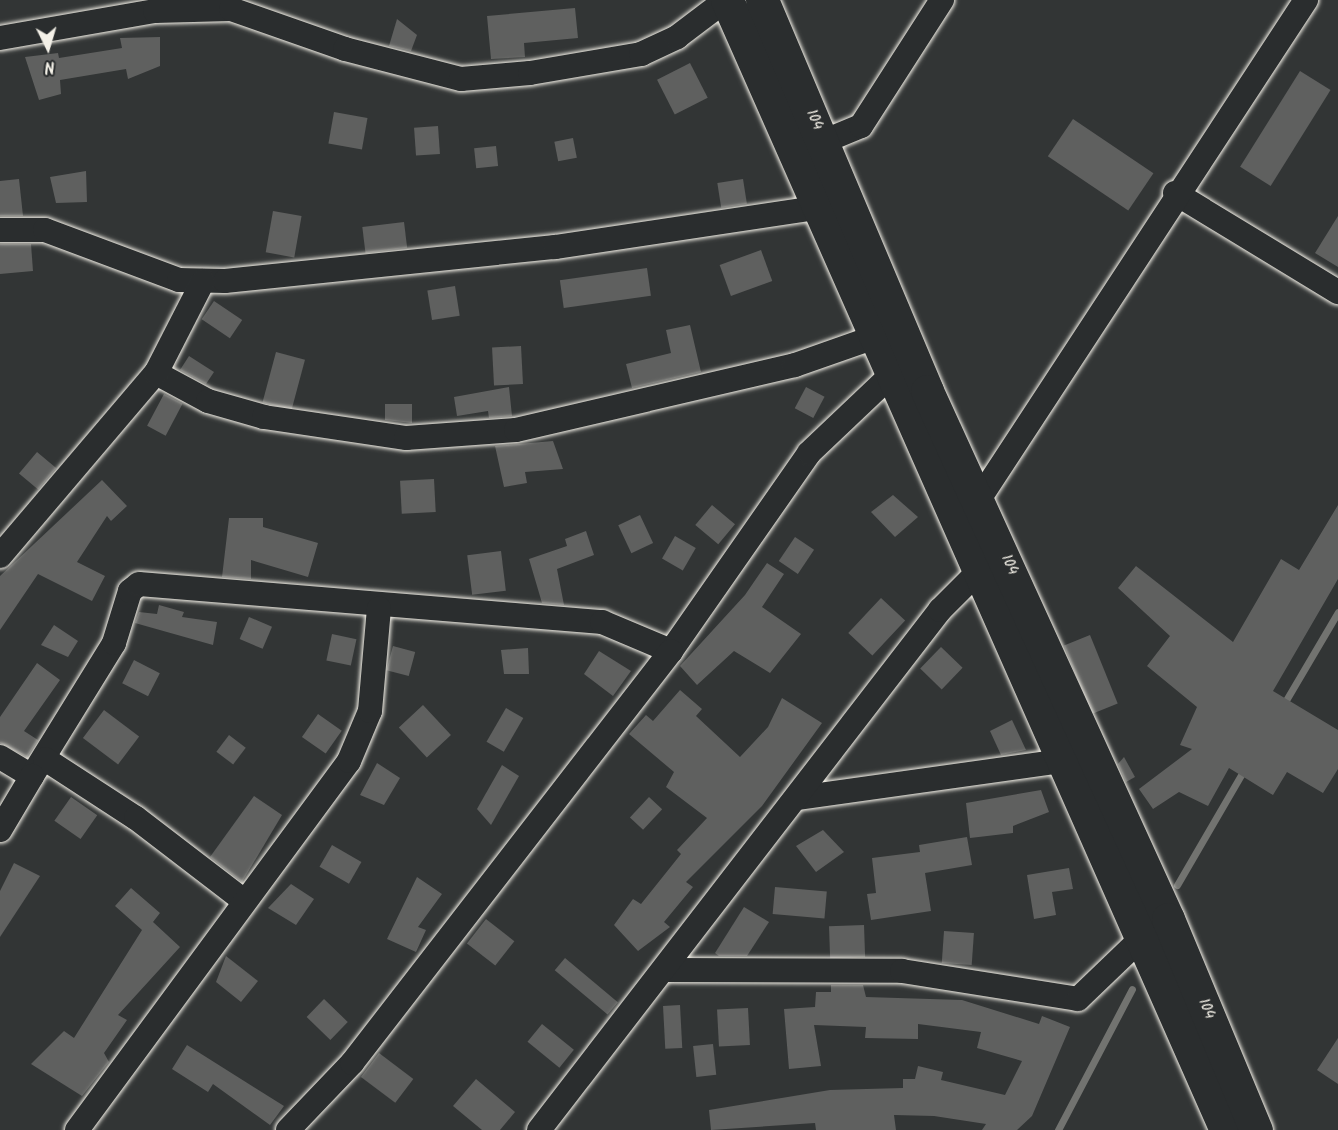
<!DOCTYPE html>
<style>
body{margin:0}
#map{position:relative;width:1338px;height:1130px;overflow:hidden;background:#323535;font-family:Kalam,sans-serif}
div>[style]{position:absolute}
.stream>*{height:7px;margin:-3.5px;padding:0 3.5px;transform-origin:3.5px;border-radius:3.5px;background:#727370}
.building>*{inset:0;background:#5f605f;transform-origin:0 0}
.roads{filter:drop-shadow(0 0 2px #f4f1e8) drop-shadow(0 0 2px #f4f1e8)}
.street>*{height:24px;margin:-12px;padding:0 12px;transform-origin:12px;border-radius:12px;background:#2a2d2e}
.secondary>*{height:33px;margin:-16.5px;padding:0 16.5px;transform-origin:16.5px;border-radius:16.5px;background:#2a2d2e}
span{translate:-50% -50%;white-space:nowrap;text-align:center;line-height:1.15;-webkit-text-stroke:4.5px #2a2d2e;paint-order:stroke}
.street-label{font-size:15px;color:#f4f1e8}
.north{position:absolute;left:18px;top:18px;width:60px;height:60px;-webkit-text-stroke:4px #2a2d2e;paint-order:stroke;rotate:175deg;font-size:16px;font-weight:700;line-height:24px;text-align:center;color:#f4f1e8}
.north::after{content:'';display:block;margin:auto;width:21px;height:27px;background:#f4f1e8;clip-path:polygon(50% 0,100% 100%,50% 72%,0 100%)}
</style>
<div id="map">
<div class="stream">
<i style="left:1282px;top:707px;width:110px;rotate:-59.5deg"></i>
<i style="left:1177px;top:885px;width:135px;rotate:-59.8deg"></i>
<i style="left:1058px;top:1130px;width:159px;rotate:-62.3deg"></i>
</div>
<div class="building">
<i style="clip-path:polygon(575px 8px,578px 38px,524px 43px,525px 57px,491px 59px,487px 16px)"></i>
<i style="clip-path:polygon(397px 19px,417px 35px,411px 51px,389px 46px)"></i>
<i style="clip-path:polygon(160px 37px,160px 66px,128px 79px,126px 69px,60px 80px,61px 94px,39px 100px,25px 57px,58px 53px,59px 58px,122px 48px,120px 38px)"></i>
<i style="left:690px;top:63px;width:39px;height:37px;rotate:63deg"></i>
<i style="left:1300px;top:71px;width:36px;height:113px;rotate:32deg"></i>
<i style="left:334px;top:112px;width:34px;height:32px;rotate:10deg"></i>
<i style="left:1073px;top:119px;width:97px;height:45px;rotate:34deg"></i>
<i style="left:438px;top:126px;width:28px;height:24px;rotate:86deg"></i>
<i style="left:573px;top:138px;width:20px;height:19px;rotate:79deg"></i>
<i style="left:496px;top:146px;width:20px;height:22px;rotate:84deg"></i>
<i style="clip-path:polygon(86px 171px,87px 202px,56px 203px,50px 177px)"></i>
<i style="clip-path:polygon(19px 179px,23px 216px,0 216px,0 181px)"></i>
<i style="left:743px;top:179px;width:25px;height:26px;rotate:81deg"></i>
<i style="left:273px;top:211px;width:29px;height:42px;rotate:10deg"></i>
<i style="clip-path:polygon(1338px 216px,1338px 267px,1315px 253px)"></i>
<i style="left:404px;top:222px;width:26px;height:42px;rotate:83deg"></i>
<i style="clip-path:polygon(0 244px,31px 244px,33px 271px,0 274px)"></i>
<i style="left:761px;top:250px;width:33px;height:44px;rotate:70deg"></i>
<i style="left:647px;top:268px;width:28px;height:88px;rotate:82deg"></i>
<i style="left:455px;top:286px;width:30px;height:28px;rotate:81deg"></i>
<i style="left:214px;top:301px;width:34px;height:22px;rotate:34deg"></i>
<i style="clip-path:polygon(690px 325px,701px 372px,632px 388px,626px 364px,671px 353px,666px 330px)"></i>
<i style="left:521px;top:346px;width:38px;height:29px;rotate:87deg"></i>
<i style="left:276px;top:352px;width:30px;height:52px;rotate:15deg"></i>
<i style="clip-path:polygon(189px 356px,214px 372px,206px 384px,180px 370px)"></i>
<i style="clip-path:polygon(509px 387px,512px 416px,489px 418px,488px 411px,457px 416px,454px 397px)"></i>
<i style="left:806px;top:387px;width:21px;height:24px;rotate:28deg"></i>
<i style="left:164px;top:394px;width:21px;height:36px;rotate:28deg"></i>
<i style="clip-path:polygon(385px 404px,412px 404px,412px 423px,385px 420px)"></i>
<i style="clip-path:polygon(553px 441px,563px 469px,525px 472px,527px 483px,504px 487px,495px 446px)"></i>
<i style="left:37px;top:452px;width:25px;height:28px;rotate:40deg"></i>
<i style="left:434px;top:479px;width:33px;height:34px;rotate:87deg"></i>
<i style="clip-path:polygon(102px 480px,127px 506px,111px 521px,107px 516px,77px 562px,105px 576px,92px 601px,38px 574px,0 630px,0 576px)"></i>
<i style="clip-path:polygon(893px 495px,918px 517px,895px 537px,871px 512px)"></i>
<i style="left:712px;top:505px;width:30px;height:26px;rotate:40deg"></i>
<i style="clip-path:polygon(1338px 505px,1338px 579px,1273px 691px,1338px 730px,1338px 769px,1323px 793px,1287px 772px,1273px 795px,1229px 768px,1208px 806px,1179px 792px,1153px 809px,1139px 789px,1192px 749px,1180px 745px,1197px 707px,1147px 666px,1170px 636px,1118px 588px,1136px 566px,1233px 642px,1281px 559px,1299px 570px)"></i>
<i style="left:640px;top:515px;width:31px;height:24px;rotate:65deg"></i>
<i style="clip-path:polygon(229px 518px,263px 518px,263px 527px,318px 543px,308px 577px,251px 560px,251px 579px,222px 577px)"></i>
<i style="clip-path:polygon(586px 531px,594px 555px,557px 569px,564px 605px,542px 603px,529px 559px,567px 546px,565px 539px)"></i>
<i style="left:675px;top:536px;width:24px;height:26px;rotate:30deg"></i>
<i style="left:795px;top:537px;width:23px;height:29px;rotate:34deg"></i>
<i style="left:501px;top:551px;width:40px;height:34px;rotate:83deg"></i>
<i style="clip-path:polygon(767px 563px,784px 574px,762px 607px,801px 634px,770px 673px,734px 651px,697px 685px,680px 666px,745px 595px)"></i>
<i style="left:881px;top:598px;width:33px;height:48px;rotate:43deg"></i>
<i style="clip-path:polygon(159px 605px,184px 612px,182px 617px,217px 622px,213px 645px,135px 623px,139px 612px,157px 614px)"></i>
<i style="left:249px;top:617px;width:25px;height:24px;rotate:23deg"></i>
<i style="clip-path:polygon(54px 625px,78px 641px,68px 657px,41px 645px)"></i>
<i style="left:332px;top:634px;width:25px;height:27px;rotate:12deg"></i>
<i style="left:1090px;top:635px;width:74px;height:28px;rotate:68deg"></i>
<i style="left:393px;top:646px;width:23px;height:25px;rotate:15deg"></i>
<i style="left:941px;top:647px;width:30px;height:30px;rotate:44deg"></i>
<i style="clip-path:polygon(528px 648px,529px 674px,504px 674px,501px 650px)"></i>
<i style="clip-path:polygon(599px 651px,631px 671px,613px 696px,584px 674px)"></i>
<i style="left:134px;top:660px;width:29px;height:26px;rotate:27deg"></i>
<i style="clip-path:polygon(37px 663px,60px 680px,24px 731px,38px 740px,27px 757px,0 743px,0 717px)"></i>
<i style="clip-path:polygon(680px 690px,702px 709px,696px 716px,740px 757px,768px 727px,782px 698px,822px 723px,762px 806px,686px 882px,693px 887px,664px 922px,670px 927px,638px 951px,614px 925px,633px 899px,641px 904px,681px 854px,677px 850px,707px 818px,666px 787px,674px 772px,629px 734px,646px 715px,653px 721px)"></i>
<i style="left:423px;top:705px;width:41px;height:33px;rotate:47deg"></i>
<i style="left:506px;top:708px;width:20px;height:39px;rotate:30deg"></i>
<i style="left:104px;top:710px;width:44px;height:35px;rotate:37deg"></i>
<i style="left:318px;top:714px;width:29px;height:28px;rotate:35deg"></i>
<i style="clip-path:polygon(1012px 720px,1026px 750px,1001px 755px,990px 731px)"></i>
<i style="left:229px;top:735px;width:21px;height:21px;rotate:37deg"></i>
<i style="clip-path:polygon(1124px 757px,1135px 777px,1126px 782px,1118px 764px)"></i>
<i style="clip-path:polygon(377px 763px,400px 778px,384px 805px,360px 795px)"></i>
<i style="clip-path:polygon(502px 765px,519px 776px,491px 825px,477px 809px)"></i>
<i style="clip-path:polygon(1041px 790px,1049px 812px,1013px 826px,1013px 833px,970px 838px,966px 803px)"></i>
<i style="clip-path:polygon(254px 796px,282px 815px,242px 882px,210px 857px)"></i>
<i style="left:71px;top:797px;width:32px;height:29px;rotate:35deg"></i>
<i style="left:649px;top:797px;width:18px;height:28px;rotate:43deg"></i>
<i style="clip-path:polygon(823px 830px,844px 852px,816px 872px,796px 846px)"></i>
<i style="clip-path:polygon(967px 837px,972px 865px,925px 873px,931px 911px,871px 920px,867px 894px,876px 893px,872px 858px,920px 852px,919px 845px)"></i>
<i style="left:332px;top:845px;width:34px;height:25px;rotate:30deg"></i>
<i style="clip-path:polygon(14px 863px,40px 876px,0 937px,0 891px)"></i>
<i style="clip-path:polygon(1069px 868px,1073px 889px,1052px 892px,1056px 915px,1034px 919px,1027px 875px)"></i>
<i style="clip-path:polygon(417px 877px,442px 894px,418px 927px,426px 930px,416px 952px,387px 939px)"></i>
<i style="clip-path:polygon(291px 884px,314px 899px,296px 925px,268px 908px)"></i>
<i style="left:775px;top:887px;width:52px;height:27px;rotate:5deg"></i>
<i style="clip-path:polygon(131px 888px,160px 913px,153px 922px,180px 947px,118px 1015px,127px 1020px,104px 1053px,109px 1062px,82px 1096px,31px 1064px,64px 1031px,74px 1038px,142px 930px,115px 906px)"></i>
<i style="clip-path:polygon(744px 907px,769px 922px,747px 956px,719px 956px,715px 953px)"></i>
<i style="left:486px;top:919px;width:36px;height:31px;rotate:38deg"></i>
<i style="left:864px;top:925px;width:32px;height:35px;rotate:88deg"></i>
<i style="left:944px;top:931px;width:30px;height:32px;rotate:4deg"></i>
<i style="clip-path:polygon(226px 956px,258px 981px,241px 1002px,216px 982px)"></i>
<i style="left:565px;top:958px;width:69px;height:16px;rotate:40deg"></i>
<i style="clip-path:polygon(831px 985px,863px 985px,866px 997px,962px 1000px,1039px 1024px,1042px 1016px,1070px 1027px,1032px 1116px,1017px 1130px,982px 1130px,986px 1124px,934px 1116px,894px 1115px,896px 1130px,816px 1130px,815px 1123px,711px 1130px,709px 1110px,830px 1090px,903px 1088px,903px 1079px,915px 1079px,918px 1066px,943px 1072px,941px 1080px,1005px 1095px,1022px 1061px,977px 1048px,981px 1032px,918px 1024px,918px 1039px,865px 1038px,866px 1027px,814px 1025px,821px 1066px,789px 1069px,784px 1009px,815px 1007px,816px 992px,831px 992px)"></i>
<i style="left:324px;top:999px;width:33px;height:25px;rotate:44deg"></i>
<i style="left:680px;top:1005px;width:43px;height:17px;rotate:87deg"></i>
<i style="left:748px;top:1008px;width:37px;height:31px;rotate:87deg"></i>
<i style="left:542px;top:1024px;width:41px;height:23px;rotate:39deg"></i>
<i style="clip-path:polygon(1338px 1038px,1338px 1084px,1317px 1070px)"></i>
<i style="left:713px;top:1044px;width:31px;height:20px;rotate:84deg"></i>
<i style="clip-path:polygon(187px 1045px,284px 1106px,270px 1125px,213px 1084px,208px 1092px,172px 1069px)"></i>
<i style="left:379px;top:1053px;width:43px;height:30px;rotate:37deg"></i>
<i style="clip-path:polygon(476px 1079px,515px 1112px,500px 1130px,482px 1130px,453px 1106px)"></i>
</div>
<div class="roads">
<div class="street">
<i style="left:0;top:38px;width:157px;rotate:-9.9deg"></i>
<i style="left:155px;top:11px;width:76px;rotate:-1.5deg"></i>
<i style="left:231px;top:9px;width:121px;rotate:19.3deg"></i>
<i style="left:345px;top:49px;width:120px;rotate:14.5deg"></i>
<i style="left:461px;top:79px;width:69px;rotate:-5deg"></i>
<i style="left:530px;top:73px;width:113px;rotate:-9.7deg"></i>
<i style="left:641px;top:54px;width:40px;rotate:-25deg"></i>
<i style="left:677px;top:37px;width:61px;rotate:-37.1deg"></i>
<i style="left:808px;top:148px;width:57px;rotate:-22.5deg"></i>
<i style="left:861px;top:126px;width:150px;rotate:-57.3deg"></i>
<i style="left:1175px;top:193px;width:191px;rotate:31.3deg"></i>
<i style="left:0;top:230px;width:45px"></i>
<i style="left:45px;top:230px;width:143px;rotate:20.5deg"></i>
<i style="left:179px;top:280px;width:46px;rotate:1.2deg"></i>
<i style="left:225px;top:281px;width:332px;rotate:-5.9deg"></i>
<i style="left:555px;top:247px;width:264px;rotate:-8.5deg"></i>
<i style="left:156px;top:373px;width:59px;rotate:28.3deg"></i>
<i style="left:208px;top:401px;width:58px;rotate:15.9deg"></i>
<i style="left:264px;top:417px;width:144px;rotate:8.4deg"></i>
<i style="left:406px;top:438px;width:110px;rotate:-4.2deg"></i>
<i style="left:516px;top:430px;width:286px;rotate:-13.1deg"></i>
<i style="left:795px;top:365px;width:82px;rotate:-19.3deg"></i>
<i style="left:972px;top:510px;width:610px;rotate:-56.78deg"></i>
<i style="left:0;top:556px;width:240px;rotate:-49.6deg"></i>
<i style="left:156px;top:373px;width:103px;rotate:-62.9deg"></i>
<i style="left:0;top:757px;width:37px;rotate:31deg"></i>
<i style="left:32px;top:776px;width:156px;rotate:-58.3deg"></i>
<i style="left:114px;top:643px;width:54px;rotate:-72.9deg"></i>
<i style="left:130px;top:591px;width:11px;rotate:-38deg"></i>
<i style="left:139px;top:584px;width:465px;rotate:4.7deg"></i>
<i style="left:602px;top:622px;width:75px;rotate:22.8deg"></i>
<i style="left:671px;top:651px;width:241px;rotate:-55.1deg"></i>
<i style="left:809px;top:453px;width:110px;rotate:-43.5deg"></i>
<i style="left:45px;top:759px;width:108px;rotate:33deg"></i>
<i style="left:136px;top:818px;width:136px;rotate:37.5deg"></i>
<i style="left:798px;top:798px;width:266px;rotate:-8deg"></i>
<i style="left:0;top:830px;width:63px;rotate:-59.3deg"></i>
<i style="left:666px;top:970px;width:236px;rotate:0.2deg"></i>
<i style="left:902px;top:971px;width:178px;rotate:9deg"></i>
<i style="left:1078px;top:999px;width:103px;rotate:-43.8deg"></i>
<i style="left:77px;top:1130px;width:458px;rotate:-53.6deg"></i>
<i style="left:349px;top:761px;width:54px;rotate:-67.2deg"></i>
<i style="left:370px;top:711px;width:103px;rotate:-85deg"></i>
<i style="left:288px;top:1130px;width:93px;rotate:-46.3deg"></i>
<i style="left:352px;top:1063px;width:521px;rotate:-52.25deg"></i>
<i style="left:539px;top:1130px;width:657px;rotate:-52.36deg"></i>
<i style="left:940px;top:610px;width:54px;rotate:-45deg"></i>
</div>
<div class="secondary">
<i style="left:727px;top:0;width:1235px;rotate:66.17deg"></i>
<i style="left:762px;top:0;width:424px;rotate:67.1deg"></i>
<i style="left:927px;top:391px;width:580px;rotate:65.47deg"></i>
<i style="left:1168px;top:919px;width:229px;rotate:67.4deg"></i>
</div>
</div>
<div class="street-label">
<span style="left:814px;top:120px;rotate:66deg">104</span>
<span style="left:1009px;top:565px;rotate:65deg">104</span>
<span style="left:1206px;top:1009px;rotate:67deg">104</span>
</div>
<div class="north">N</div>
</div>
